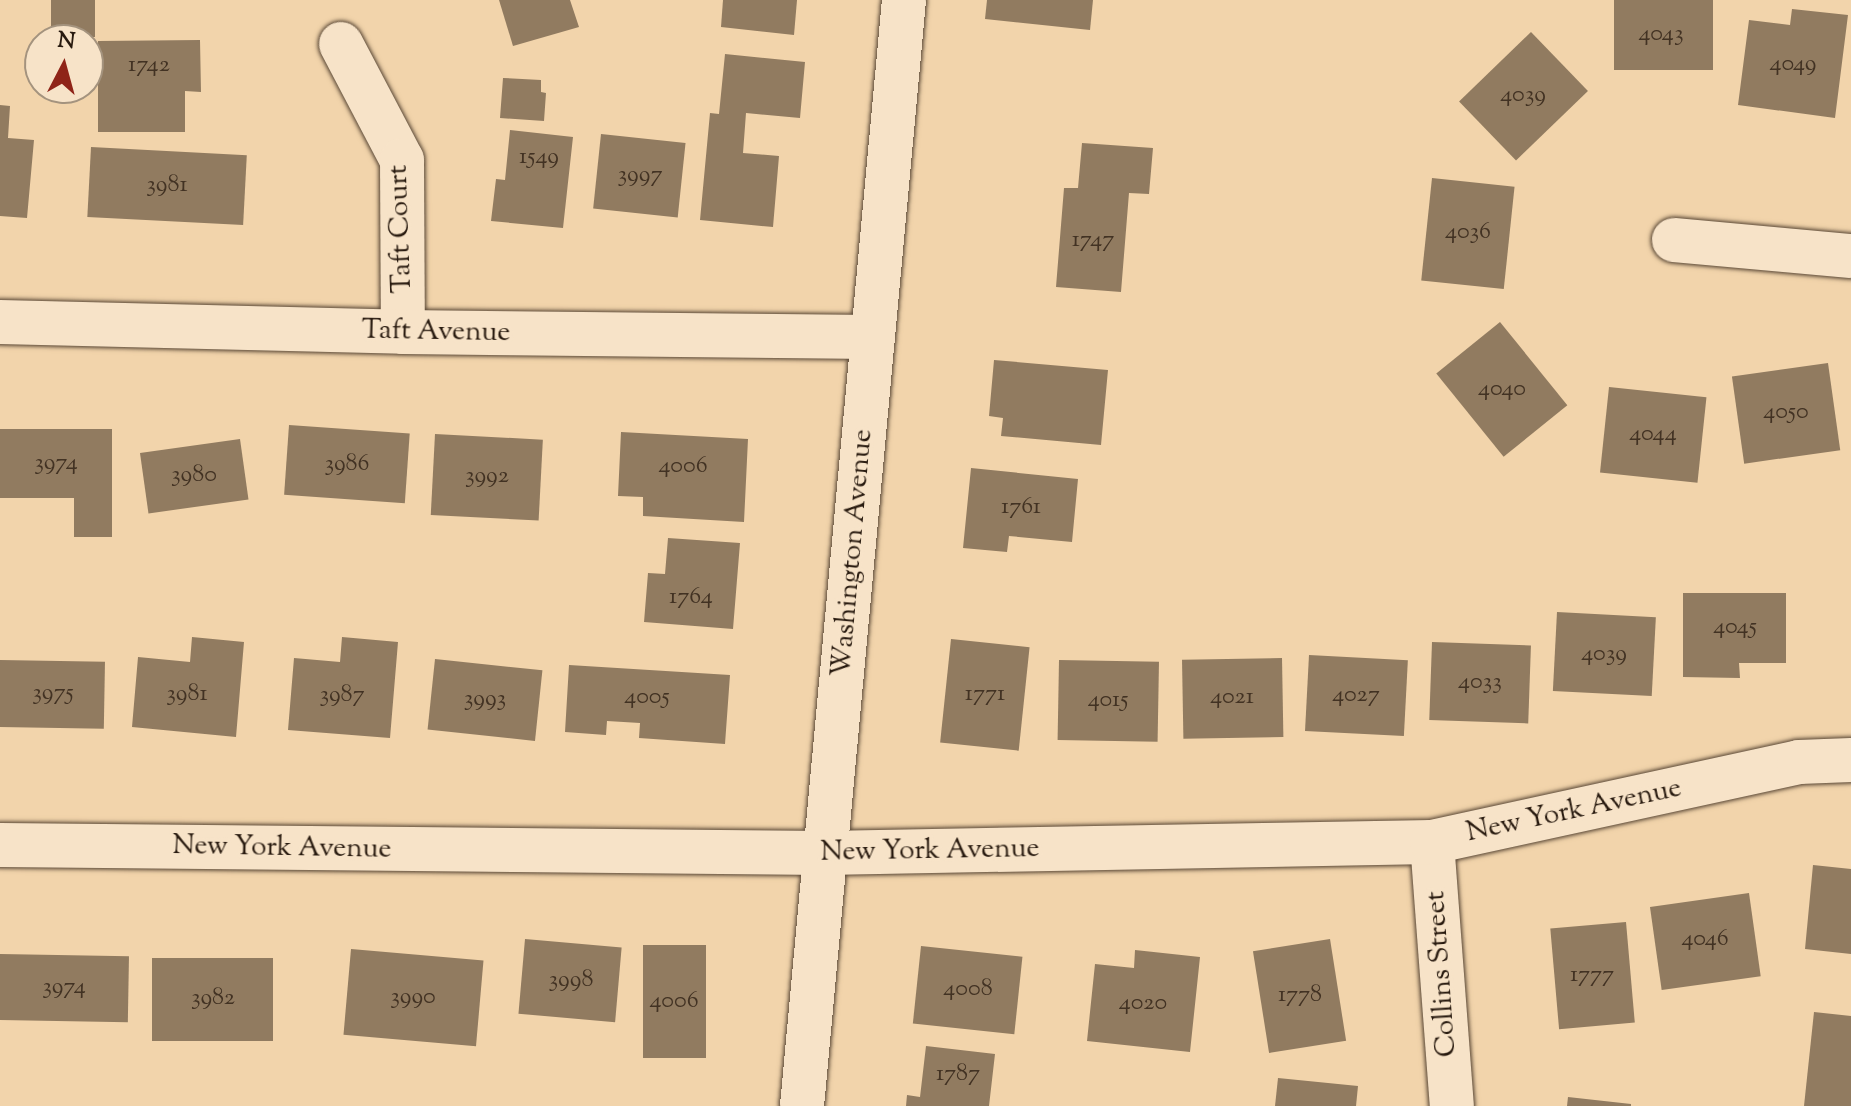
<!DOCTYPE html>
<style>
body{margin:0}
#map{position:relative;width:1851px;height:1106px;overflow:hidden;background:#f2d4ab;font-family:"Sorts Mill Goudy",serif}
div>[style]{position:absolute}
.building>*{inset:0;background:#917b60;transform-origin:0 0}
.roads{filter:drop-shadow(0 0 2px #5a4836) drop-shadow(0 0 2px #5a4836)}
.minor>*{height:44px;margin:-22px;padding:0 22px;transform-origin:22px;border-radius:22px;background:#f7e3c8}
span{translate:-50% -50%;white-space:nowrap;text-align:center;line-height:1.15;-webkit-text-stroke:7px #f7e3c8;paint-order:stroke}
.number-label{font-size:24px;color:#423223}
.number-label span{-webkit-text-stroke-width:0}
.street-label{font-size:28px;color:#281a0f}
.north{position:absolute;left:24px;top:24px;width:80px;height:80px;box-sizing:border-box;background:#f7e3c8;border:2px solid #a4937e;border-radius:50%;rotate:6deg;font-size:22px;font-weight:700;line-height:32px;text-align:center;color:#281a0f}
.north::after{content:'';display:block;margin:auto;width:28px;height:36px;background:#8f2418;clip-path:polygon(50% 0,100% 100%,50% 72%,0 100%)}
</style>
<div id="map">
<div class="building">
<i style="left:51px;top:0;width:44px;height:37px"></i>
<i style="clip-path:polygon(499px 0,570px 0,579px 27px,513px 46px)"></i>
<i style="clip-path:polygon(723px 0,797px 0,794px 35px,721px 27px)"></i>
<i style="clip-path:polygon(987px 0,1093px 0,1090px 30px,985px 19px)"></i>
<i style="left:1614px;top:0;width:99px;height:70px"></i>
<i style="clip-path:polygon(1792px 9px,1848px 15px,1835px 118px,1738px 105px,1749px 20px,1790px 25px)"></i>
<i style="left:1531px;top:32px;width:82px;height:100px;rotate:46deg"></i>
<i style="clip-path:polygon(200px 40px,201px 92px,185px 91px,185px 132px,98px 132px,98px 41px)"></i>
<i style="clip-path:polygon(725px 54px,805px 62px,800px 118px,746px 113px,743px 153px,779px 156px,773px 227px,700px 220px,710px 113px,719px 114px)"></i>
<i style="clip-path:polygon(503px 78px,541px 80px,541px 92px,546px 93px,544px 121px,500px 118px)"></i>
<i style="clip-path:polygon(0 105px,10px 106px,8px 138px,34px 140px,27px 218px,0 216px)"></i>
<i style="clip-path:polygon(510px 130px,573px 137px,563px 228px,491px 221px,496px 179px,505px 180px)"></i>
<i style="left:601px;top:134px;width:85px;height:75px;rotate:6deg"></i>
<i style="clip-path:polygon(1082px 143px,1153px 148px,1149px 194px,1129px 193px,1121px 292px,1056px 287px,1064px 188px,1078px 188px)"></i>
<i style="left:91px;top:147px;width:156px;height:70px;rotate:3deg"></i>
<i style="left:1432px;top:178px;width:83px;height:103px;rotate:6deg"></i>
<i style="left:1500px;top:322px;width:107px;height:82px;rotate:51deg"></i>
<i style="clip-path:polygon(994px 360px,1108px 370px,1101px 445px,1001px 436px,1003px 418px,989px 416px)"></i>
<i style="left:1828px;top:363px;width:88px;height:97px;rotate:82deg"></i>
<i style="left:1609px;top:387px;width:98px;height:86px;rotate:6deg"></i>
<i style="left:289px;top:425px;width:121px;height:70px;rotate:4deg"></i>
<i style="clip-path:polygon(0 429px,112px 429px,112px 537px,74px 537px,74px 498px,0 498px)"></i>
<i style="clip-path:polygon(621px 432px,748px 439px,744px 522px,643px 516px,643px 497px,618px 496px)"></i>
<i style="left:435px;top:434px;width:108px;height:81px;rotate:3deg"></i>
<i style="left:240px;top:439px;width:61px;height:101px;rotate:82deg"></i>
<i style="clip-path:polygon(971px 468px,1078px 479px,1072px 542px,1009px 536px,1007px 552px,963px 548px)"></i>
<i style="clip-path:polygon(668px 538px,740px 543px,733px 629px,644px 622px,648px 573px,665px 574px)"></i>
<i style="clip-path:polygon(1683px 593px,1786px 593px,1786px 663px,1739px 663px,1740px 678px,1683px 677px)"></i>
<i style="left:1557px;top:612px;width:99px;height:79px;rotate:3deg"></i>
<i style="clip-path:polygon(192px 637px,244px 642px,236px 737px,132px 727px,138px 657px,190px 662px)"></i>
<i style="clip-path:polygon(342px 637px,398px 642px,390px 738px,288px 730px,294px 658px,340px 662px)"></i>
<i style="left:951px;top:639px;width:79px;height:104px;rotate:6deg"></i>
<i style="left:1432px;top:642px;width:99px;height:78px;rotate:2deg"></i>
<i style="left:1309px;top:655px;width:99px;height:76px;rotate:3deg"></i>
<i style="left:1282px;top:658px;width:79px;height:100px;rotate:89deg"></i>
<i style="left:435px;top:659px;width:108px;height:71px;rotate:6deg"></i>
<i style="left:0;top:660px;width:105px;height:67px;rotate:1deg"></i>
<i style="left:1059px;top:660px;width:100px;height:80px;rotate:1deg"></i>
<i style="clip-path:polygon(569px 665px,730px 675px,725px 744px,639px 738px,640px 723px,607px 721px,606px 735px,565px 732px)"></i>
<i style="clip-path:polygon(1813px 865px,1851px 869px,1851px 954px,1805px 949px)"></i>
<i style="left:1749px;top:893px;width:84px;height:100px;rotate:82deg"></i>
<i style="left:1626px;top:922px;width:101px;height:76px;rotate:85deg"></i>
<i style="left:525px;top:939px;width:97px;height:75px;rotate:5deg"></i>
<i style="left:1330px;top:939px;width:103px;height:78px;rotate:81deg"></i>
<i style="left:643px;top:945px;width:63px;height:113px"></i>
<i style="left:921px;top:946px;width:102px;height:78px;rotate:6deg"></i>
<i style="left:351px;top:949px;width:133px;height:86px;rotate:5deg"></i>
<i style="clip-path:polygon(1135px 950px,1200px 957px,1190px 1052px,1087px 1041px,1095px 964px,1134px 968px)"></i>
<i style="left:0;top:954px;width:129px;height:66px;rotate:1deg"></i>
<i style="left:152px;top:958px;width:121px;height:83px"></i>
<i style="clip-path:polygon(1814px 1012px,1851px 1016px,1851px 1106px,1804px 1106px)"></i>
<i style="clip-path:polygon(926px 1046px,995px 1054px,989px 1106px,906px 1106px,907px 1095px,920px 1097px)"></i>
<i style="clip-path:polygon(1278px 1078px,1358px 1086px,1356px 1106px,1275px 1106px)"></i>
<i style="clip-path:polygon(1568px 1097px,1631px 1104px,1631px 1106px,1567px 1106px)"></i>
</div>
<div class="roads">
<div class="minor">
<i style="left:341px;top:44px;width:131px;rotate:62.3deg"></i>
<i style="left:402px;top:160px;width:172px;rotate:89.7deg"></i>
<i style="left:1674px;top:240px;width:178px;rotate:5.2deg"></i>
<i style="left:0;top:322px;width:403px;rotate:1.4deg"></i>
<i style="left:403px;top:332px;width:470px;rotate:0.6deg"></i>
<i style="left:1432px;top:842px;width:265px;rotate:85.7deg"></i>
<i style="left:0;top:845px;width:825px;rotate:0.56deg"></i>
<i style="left:825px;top:853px;width:607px;rotate:-1.04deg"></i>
<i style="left:1432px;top:842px;width:376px;rotate:-12.3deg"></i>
<i style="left:1799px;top:762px;width:52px;rotate:-2.2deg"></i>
<i style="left:802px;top:1106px;width:1111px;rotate:-84.73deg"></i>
</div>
</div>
<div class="number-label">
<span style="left:1661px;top:35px">4043</span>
<span style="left:1793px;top:65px">4049</span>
<span style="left:149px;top:66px">1742</span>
<span style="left:1523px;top:96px">4039</span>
<span style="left:539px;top:158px">1549</span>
<span style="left:640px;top:176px">3997</span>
<span style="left:167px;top:186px">3981</span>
<span style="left:1468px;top:233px">4036</span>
<span style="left:1093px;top:241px">1747</span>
<span style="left:1502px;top:390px">4040</span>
<span style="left:1786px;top:413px">4050</span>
<span style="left:1653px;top:435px">4044</span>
<span style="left:56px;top:464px">3974</span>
<span style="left:347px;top:465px">3986</span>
<span style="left:683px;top:467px">4006</span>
<span style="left:194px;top:476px">3980</span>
<span style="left:487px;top:477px">3992</span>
<span style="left:1021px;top:508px">1761</span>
<span style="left:691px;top:598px">1764</span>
<span style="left:1735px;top:628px">4045</span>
<span style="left:1604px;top:655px">4039</span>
<span style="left:1480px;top:683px">4033</span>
<span style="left:53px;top:694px">3975</span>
<span style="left:187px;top:695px">3981</span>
<span style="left:985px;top:695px">1771</span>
<span style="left:342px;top:696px">3987</span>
<span style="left:1356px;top:696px">4027</span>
<span style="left:647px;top:698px">4005</span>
<span style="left:1232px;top:698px">4021</span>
<span style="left:485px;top:700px">3993</span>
<span style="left:1108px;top:701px">4015</span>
<span style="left:1705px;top:940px">4046</span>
<span style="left:1592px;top:976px">1777</span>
<span style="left:571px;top:981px">3998</span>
<span style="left:64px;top:988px">3974</span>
<span style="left:968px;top:990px">4008</span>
<span style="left:1300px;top:996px">1778</span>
<span style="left:413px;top:998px">3990</span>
<span style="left:213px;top:999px">3982</span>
<span style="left:674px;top:1002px">4006</span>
<span style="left:1143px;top:1004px">4020</span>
<span style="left:958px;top:1075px">1787</span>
</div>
<div class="street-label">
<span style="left:401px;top:229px;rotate:-92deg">Taft Court</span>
<span style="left:436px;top:332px;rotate:1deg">Taft Avenue</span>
<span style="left:853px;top:553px;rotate:-85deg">Washington Avenue</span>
<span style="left:1574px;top:811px;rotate:-12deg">New York Avenue</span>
<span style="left:282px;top:848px;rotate:1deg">New York Avenue</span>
<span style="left:930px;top:851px;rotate:-1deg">New York Avenue</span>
<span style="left:1442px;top:974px;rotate:-94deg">Collins Street</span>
</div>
<div class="north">N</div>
</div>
